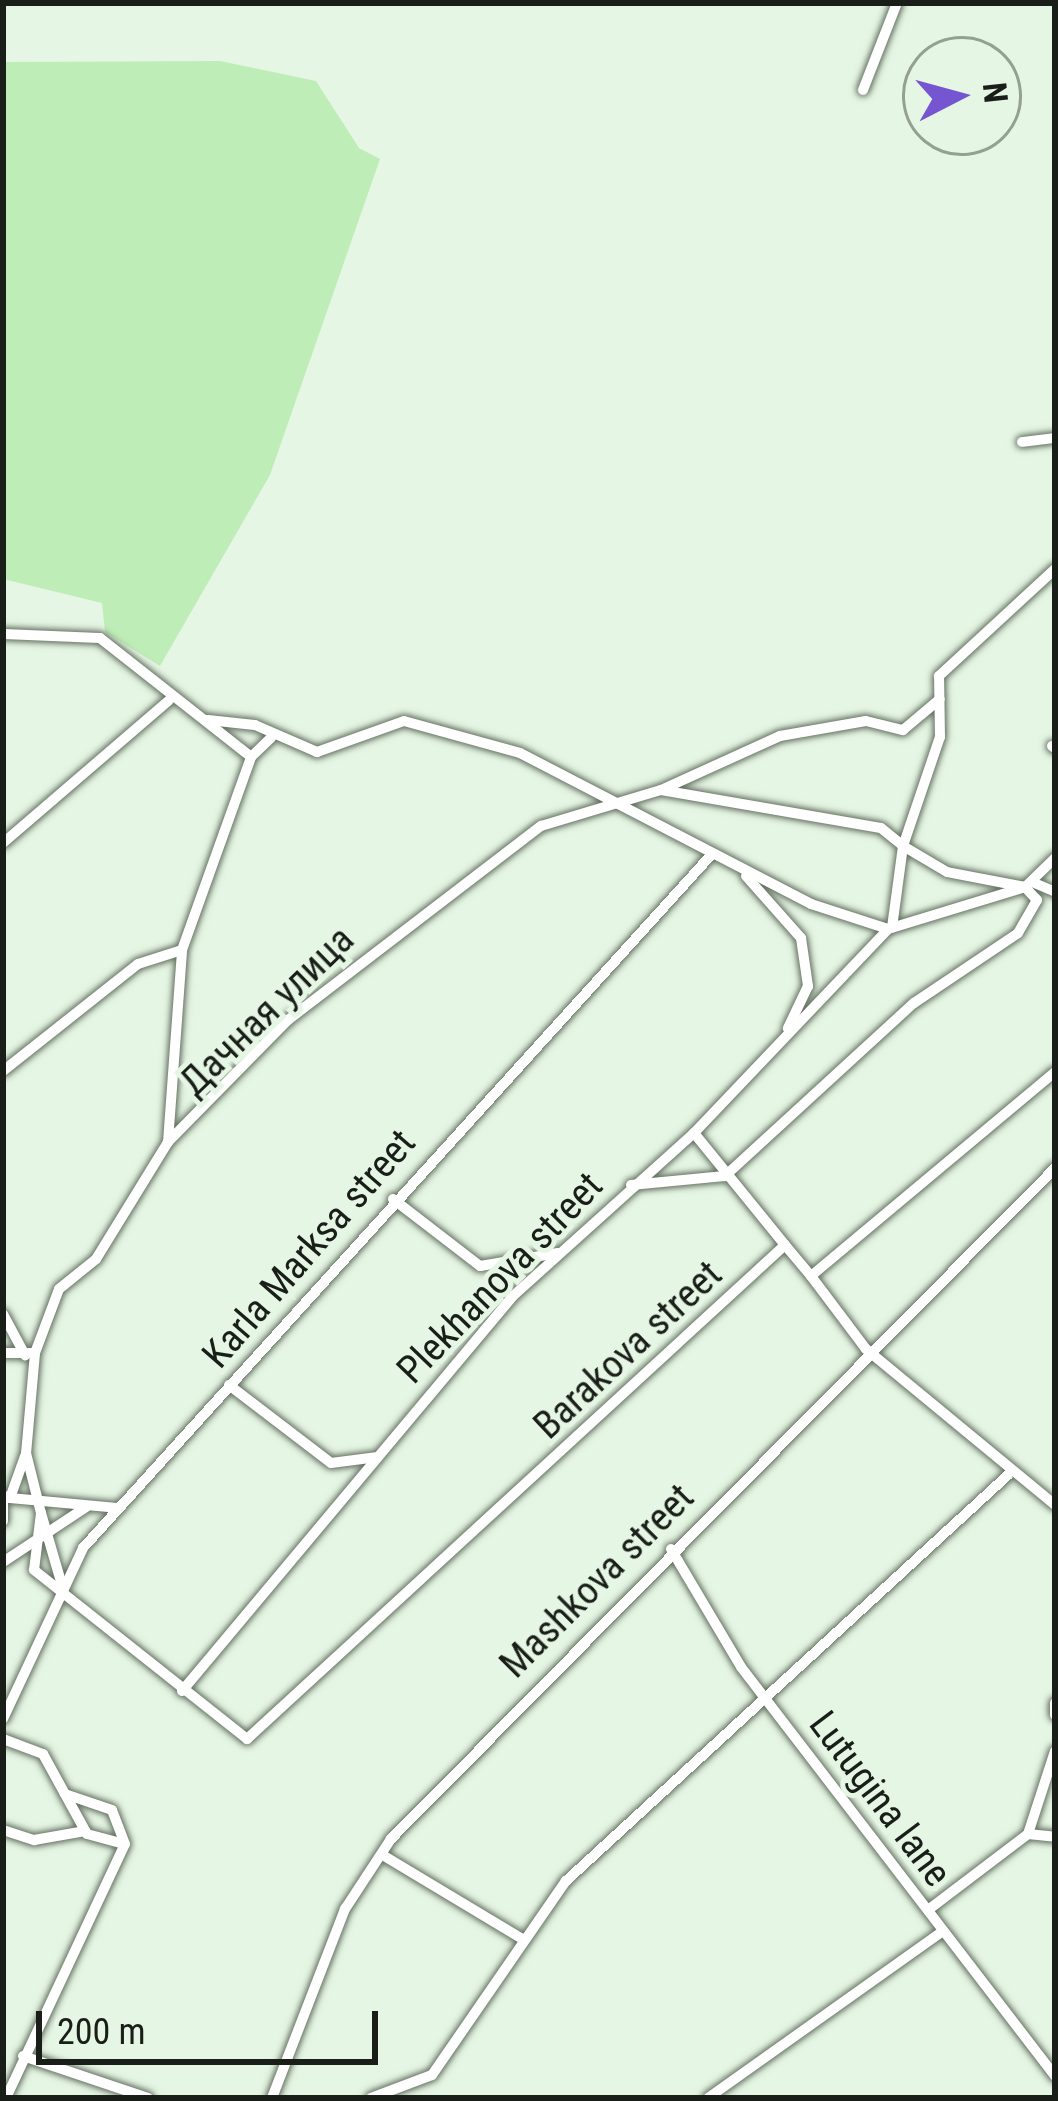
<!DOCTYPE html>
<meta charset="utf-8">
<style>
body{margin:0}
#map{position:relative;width:1058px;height:2101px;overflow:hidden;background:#e6f6e4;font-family:"Roboto Condensed",sans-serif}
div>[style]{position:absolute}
.green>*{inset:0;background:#bfedb8}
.roads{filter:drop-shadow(0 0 3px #657263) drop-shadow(0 0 3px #657263)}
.street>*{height:10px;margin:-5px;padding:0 5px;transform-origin:5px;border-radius:5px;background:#fff}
span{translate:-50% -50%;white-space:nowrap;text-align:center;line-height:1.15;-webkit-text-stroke:10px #e6f6e4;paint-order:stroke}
.street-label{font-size:39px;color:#191e18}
.frame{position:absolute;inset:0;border:6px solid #191e18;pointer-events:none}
.north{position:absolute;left:902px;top:36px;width:120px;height:120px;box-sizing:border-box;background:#e6f6e4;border:3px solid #94a092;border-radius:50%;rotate:84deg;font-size:33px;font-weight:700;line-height:48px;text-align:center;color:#191e18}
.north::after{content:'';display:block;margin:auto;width:42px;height:54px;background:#7656d0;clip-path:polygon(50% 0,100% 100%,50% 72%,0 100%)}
.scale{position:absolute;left:36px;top:2011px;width:342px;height:54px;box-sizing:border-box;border:6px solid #191e18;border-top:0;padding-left:15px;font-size:36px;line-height:42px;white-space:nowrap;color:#191e18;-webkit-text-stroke:9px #e6f6e4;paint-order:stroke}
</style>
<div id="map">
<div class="green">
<i style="clip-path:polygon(220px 61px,316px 81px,359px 148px,380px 159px,270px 475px,160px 666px,105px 632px,102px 603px,3px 579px,3px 62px)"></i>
</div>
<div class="roads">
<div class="street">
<i style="left:863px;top:90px;width:93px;rotate:-68.7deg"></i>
<i style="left:1022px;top:442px;width:33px;rotate:-7deg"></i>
<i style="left:3px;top:634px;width:97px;rotate:2.4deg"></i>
<i style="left:100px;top:638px;width:192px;rotate:38.2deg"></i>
<i style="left:208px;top:720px;width:47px;rotate:6.1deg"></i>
<i style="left:255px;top:725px;width:68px;rotate:23.5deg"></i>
<i style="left:317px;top:752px;width:92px;rotate:-19.6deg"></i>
<i style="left:404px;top:721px;width:120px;rotate:15.4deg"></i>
<i style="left:520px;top:753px;width:328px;rotate:27.4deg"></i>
<i style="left:811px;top:904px;width:81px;rotate:18deg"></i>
<i style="left:888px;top:929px;width:143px;rotate:-17deg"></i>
<i style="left:1025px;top:887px;width:42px;rotate:-44deg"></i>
<i style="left:1052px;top:746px;width:4px;rotate:34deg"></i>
<i style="left:661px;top:790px;width:131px;rotate:-24.4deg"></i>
<i style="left:780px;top:736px;width:87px;rotate:-9.9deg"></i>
<i style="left:866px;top:721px;width:38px;rotate:14deg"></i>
<i style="left:903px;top:730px;width:48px;rotate:-40deg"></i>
<i style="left:3px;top:843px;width:219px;rotate:-40.7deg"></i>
<i style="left:746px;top:876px;width:83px;rotate:48.4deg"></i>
<i style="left:801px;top:938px;width:49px;rotate:81.7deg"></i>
<i style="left:808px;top:986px;width:47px;rotate:115.5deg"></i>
<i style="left:1032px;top:882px;width:25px;rotate:23deg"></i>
<i style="left:3px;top:1071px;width:172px;rotate:-38.4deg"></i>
<i style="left:138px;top:964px;width:46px;rotate:-17.7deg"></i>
<i style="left:694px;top:1133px;width:144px;rotate:50.9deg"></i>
<i style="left:168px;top:1142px;width:193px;rotate:-85.8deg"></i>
<i style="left:182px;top:950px;width:205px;rotate:-70.3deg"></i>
<i style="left:251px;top:757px;width:28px;rotate:-44deg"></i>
<i style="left:631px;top:1185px;width:94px;rotate:-5.5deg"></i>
<i style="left:725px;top:1176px;width:256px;rotate:-42.5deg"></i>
<i style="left:914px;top:1003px;width:125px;rotate:-33.9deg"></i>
<i style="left:1018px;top:933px;width:38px;rotate:-60deg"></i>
<i style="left:1037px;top:900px;width:18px;rotate:-133deg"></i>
<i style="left:1025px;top:887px;width:79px;rotate:-169.1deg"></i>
<i style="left:947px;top:872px;width:51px;rotate:-149.4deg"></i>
<i style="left:903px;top:846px;width:115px;rotate:-71.3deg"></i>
<i style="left:940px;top:737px;width:61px;rotate:-90.9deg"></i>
<i style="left:939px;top:676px;width:158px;rotate:-42.7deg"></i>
<i style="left:393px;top:1199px;width:110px;rotate:37.6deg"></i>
<i style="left:480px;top:1266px;width:79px;rotate:-9.5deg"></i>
<i style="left:811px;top:1276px;width:91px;rotate:53deg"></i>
<i style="left:866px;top:1349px;width:245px;rotate:39.5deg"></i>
<i style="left:3px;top:1314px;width:47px;rotate:61.8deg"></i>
<i style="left:3px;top:1353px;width:32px"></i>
<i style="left:35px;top:1353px;width:68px;rotate:-69.4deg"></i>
<i style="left:59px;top:1289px;width:48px;rotate:-39deg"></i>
<i style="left:96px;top:1259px;width:137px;rotate:-58.4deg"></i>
<i style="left:168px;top:1142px;width:171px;rotate:-45.5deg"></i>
<i style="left:288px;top:1020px;width:319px;rotate:-37.5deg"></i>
<i style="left:541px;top:826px;width:125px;rotate:-16.7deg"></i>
<i style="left:661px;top:790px;width:223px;rotate:9.8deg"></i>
<i style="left:881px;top:828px;width:28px;rotate:39deg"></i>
<i style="left:903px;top:846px;width:82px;rotate:97.7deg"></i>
<i style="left:35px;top:1353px;width:100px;rotate:95.1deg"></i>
<i style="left:26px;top:1453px;width:62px;rotate:76deg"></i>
<i style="left:41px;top:1513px;width:57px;rotate:97deg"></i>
<i style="left:34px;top:1570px;width:272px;rotate:38.4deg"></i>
<i style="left:247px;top:1739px;width:730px;rotate:-42.56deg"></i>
<i style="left:785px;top:1245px;width:40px;rotate:50deg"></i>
<i style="left:811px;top:1276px;width:318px;rotate:-39.9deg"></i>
<i style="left:229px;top:1385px;width:128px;rotate:37.4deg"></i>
<i style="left:331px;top:1463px;width:47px;rotate:-7.3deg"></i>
<i style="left:3px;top:1495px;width:26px;rotate:90deg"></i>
<i style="left:10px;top:1498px;width:107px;rotate:5.3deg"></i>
<i style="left:10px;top:1498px;width:45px;rotate:-70.3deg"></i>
<i style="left:41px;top:1513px;width:72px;rotate:73.8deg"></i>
<i style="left:671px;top:1549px;width:137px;rotate:59.3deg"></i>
<i style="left:741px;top:1667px;width:516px;rotate:52.49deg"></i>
<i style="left:3px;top:1562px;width:100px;rotate:-33.5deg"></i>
<i style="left:182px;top:1691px;width:515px;rotate:-50.04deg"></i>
<i style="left:513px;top:1296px;width:244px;rotate:-42deg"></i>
<i style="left:694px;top:1133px;width:282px;rotate:-46.4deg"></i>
<i style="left:1055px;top:1703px;width:12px;rotate:90deg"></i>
<i style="left:3px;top:1719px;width:189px;rotate:-64.9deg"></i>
<i style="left:83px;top:1548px;width:937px;rotate:-47.81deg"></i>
<i style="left:3px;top:1739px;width:43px;rotate:20.6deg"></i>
<i style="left:43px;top:1754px;width:91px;rotate:61.2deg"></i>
<i style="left:87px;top:1834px;width:39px;rotate:15deg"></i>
<i style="left:3px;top:1830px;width:33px;rotate:18deg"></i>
<i style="left:34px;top:1840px;width:52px;rotate:-10deg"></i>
<i style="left:1028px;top:1834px;width:87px;rotate:-72deg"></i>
<i style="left:386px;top:1857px;width:161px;rotate:31deg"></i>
<i style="left:928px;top:1910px;width:126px;rotate:-37.2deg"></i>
<i style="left:1028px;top:1834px;width:27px;rotate:6deg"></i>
<i style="left:23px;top:2056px;width:132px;rotate:18.6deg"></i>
<i style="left:6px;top:2098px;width:280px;rotate:-64.9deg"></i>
<i style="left:125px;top:1844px;width:36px;rotate:-111deg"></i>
<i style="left:112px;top:1810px;width:50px;rotate:-161.2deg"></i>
<i style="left:272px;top:2098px;width:203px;rotate:-68.9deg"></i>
<i style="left:345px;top:1909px;width:84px;rotate:-56.7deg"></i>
<i style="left:391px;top:1839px;width:944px;rotate:-45.3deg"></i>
<i style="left:371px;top:2098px;width:65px;rotate:-20.7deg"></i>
<i style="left:432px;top:2075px;width:236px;rotate:-55.4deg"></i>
<i style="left:566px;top:1881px;width:600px;rotate:-42.57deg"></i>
<i style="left:708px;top:2098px;width:287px;rotate:-35.4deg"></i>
</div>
</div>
<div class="street-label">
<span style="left:267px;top:1011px;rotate:-44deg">Дачная улица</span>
<span style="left:309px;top:1249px;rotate:-49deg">Karla Marksa street</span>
<span style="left:500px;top:1278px;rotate:-46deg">Plekhanova street</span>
<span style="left:628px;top:1350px;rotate:-43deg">Barakova street</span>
<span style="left:597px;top:1581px;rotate:-45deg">Mashkova street</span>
<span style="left:880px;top:1799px;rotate:53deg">Lutugina lane</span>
</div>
<div class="frame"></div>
<div class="north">N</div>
<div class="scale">200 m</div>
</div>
